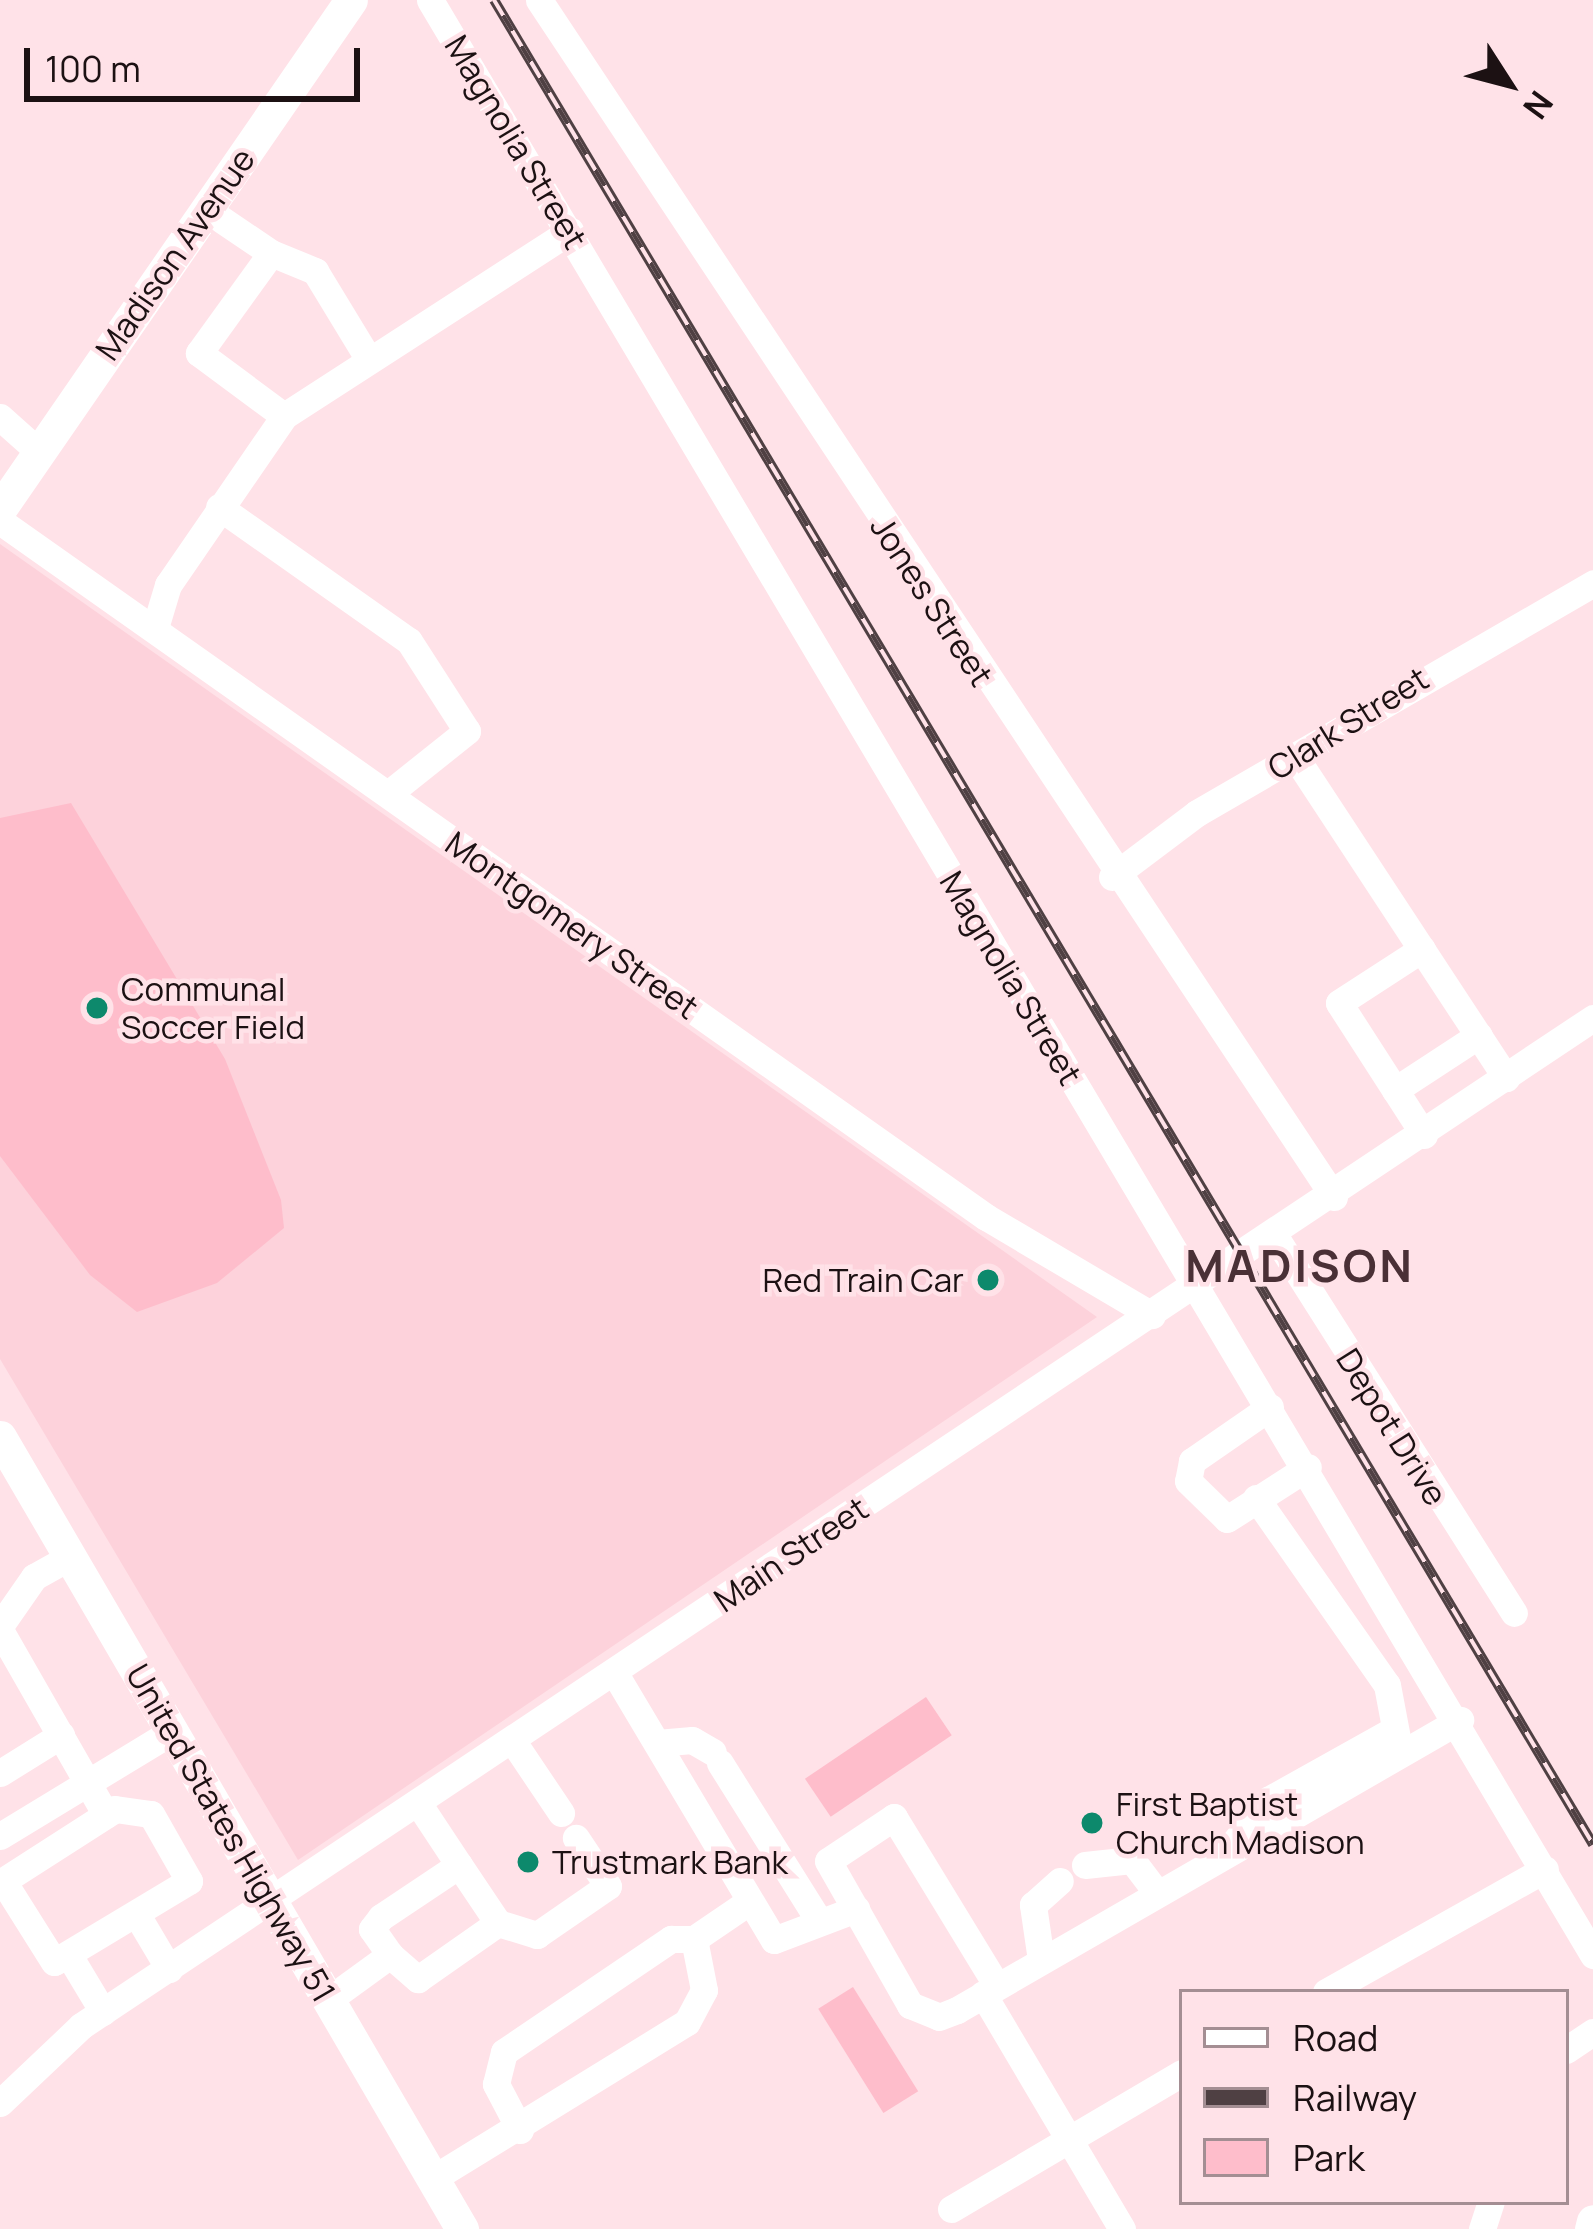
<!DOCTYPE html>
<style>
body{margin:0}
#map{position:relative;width:1593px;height:2229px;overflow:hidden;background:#ffe2e8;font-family:Manrope,sans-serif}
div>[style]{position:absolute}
.built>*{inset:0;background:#fdd2db}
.green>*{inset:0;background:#febdcb;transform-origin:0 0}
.minor>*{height:27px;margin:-13.5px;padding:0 13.5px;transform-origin:13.5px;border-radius:13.5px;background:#fff}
.major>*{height:33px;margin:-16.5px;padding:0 16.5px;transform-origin:16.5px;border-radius:16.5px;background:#fff}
.rail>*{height:10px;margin-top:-5px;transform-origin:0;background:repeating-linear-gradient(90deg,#ffe2e8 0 18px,#4f4043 0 36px);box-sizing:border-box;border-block:3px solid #4f4043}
.dots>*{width:33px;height:33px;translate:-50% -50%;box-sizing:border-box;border:6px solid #ffe2e8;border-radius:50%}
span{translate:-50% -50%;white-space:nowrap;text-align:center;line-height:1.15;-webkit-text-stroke:9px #ffe2e8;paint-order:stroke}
.street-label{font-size:33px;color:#1c1113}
.poi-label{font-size:33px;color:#1c1113}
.left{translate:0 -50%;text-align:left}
.right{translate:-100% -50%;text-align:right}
.district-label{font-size:45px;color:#4a3036;font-weight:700;letter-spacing:3px}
.legend{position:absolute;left:1179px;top:1989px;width:390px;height:216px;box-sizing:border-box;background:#ffe2e8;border:3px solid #a48e93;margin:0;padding:15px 21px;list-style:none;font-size:36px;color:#1c1113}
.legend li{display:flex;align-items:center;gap:24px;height:60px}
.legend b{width:60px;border:3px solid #a48e93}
.north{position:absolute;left:1449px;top:24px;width:120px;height:120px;-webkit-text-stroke:9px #ffe2e8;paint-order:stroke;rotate:126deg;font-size:33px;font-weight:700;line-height:48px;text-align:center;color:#1c1113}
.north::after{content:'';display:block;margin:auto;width:42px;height:54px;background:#1c1113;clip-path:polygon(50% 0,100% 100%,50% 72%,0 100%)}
.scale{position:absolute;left:24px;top:48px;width:336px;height:54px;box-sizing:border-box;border:6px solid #1c1113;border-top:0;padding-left:15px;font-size:36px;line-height:42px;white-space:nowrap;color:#1c1113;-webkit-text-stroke:9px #ffe2e8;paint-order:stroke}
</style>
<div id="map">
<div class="built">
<i style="clip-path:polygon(0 544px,1097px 1317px,298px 1860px,0 1359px)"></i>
</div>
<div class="green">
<i style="clip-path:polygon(71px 803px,225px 1059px,281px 1200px,284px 1228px,217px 1283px,137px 1312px,90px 1275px,0 1156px,0 818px)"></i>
<i style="left:926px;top:1697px;width:46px;height:146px;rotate:56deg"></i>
<i style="left:853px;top:1987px;width:123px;height:41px;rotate:58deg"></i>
</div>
<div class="minor">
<i style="left:430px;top:0;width:2275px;rotate:59.25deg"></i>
<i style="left:539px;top:0;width:1437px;rotate:56.41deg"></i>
<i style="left:206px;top:209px;width:78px;rotate:34.1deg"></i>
<i style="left:284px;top:416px;width:106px;rotate:-143.5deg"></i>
<i style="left:199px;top:353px;width:123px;rotate:-54.2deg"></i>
<i style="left:271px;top:253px;width:48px;rotate:22.2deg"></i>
<i style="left:315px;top:271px;width:98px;rotate:58.7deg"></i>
<i style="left:0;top:417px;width:51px;rotate:41.8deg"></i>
<i style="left:219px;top:507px;width:232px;rotate:35.2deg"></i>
<i style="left:409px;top:641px;width:107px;rotate:57.2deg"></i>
<i style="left:467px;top:731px;width:101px;rotate:141.4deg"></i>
<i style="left:0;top:521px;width:1207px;rotate:35.22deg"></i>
<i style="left:986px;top:1217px;width:193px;rotate:30.6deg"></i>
<i style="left:155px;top:628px;width:45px;rotate:-73.2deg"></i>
<i style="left:168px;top:585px;width:205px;rotate:-55.5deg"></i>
<i style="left:284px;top:416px;width:341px;rotate:-32.9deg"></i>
<i style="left:1296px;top:758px;width:383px;rotate:56.7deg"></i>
<i style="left:1112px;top:877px;width:106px;rotate:-37deg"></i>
<i style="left:1197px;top:813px;width:458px;rotate:-30.1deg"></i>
<i style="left:1422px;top:949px;width:99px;rotate:147deg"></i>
<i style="left:1339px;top:1003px;width:157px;rotate:57.2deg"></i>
<i style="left:1395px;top:1090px;width:100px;rotate:-33.2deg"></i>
<i style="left:1276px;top:1238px;width:444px;rotate:57.6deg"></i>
<i style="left:1270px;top:1407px;width:95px;rotate:145.3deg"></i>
<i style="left:1192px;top:1461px;width:20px;rotate:101deg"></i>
<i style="left:1188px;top:1481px;width:54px;rotate:44.3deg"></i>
<i style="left:1227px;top:1519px;width:96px;rotate:-32.7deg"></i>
<i style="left:1256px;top:1498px;width:228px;rotate:55deg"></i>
<i style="left:1387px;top:1685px;width:70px;rotate:79.3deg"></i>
<i style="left:0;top:1626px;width:60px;rotate:-55.2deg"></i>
<i style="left:34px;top:1577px;width:41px;rotate:-29.1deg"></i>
<i style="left:0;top:1630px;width:213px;rotate:60.2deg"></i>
<i style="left:614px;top:1672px;width:312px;rotate:59.2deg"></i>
<i style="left:774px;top:1940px;width:88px;rotate:-20.7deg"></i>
<i style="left:512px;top:1740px;width:88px;rotate:56.1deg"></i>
<i style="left:657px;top:1743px;width:35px;rotate:-5deg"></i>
<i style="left:692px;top:1740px;width:24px;rotate:30deg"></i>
<i style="left:720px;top:1763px;width:181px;rotate:57.9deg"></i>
<i style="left:0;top:1773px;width:72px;rotate:-31.9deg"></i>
<i style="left:418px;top:1803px;width:74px;rotate:56.5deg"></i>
<i style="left:115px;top:1809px;width:36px;rotate:8deg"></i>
<i style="left:151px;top:1814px;width:77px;rotate:60.4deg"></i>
<i style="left:189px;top:1881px;width:157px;rotate:149deg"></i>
<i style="left:54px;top:1962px;width:96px;rotate:-122.2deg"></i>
<i style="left:3px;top:1881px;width:133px;rotate:-32.7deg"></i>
<i style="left:0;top:1836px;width:200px;rotate:-31.3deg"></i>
<i style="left:1229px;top:1849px;width:63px;rotate:-51.5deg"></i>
<i style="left:1268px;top:1800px;width:143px;rotate:-29.2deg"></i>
<i style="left:1085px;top:1865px;width:47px;rotate:-6.1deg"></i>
<i style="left:1132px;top:1860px;width:41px;rotate:52.9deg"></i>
<i style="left:137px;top:1915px;width:63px;rotate:59.3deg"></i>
<i style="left:498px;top:1923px;width:41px;rotate:17.1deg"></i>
<i style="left:537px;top:1935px;width:86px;rotate:-34.6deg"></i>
<i style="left:608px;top:1886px;width:58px;rotate:-123.7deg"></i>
<i style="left:70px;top:1957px;width:64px;rotate:59deg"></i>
<i style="left:1041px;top:1960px;width:56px;rotate:-98.3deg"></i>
<i style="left:1033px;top:1905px;width:36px;rotate:-42deg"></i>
<i style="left:997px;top:1986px;width:198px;rotate:-121.4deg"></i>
<i style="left:894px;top:1817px;width:79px;rotate:146.3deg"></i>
<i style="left:828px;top:1861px;width:166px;rotate:60.3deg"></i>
<i style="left:910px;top:2005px;width:31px;rotate:22deg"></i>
<i style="left:939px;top:2017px;width:19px;rotate:-21deg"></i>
<i style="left:957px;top:2010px;width:581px;rotate:-29.97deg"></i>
<i style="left:1326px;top:1992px;width:251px;rotate:-29.3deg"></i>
<i style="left:983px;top:1994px;width:273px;rotate:59.4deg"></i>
<i style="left:328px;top:2000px;width:77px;rotate:-36deg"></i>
<i style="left:390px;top:1955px;width:37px;rotate:41deg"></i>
<i style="left:418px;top:1979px;width:98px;rotate:-35deg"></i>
<i style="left:498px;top:1923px;width:70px;rotate:-123.9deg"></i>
<i style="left:459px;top:1865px;width:94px;rotate:146.3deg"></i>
<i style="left:381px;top:1917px;width:15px;rotate:127deg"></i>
<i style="left:372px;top:1929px;width:32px;rotate:55deg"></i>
<i style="left:1566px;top:2050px;width:32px;rotate:-34deg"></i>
<i style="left:0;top:2103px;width:112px;rotate:-43.5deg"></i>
<i style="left:81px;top:2026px;width:1817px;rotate:-33.69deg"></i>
<i style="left:520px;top:2130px;width:52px;rotate:-117.6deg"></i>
<i style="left:496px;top:2084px;width:33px;rotate:-76deg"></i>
<i style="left:504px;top:2052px;width:202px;rotate:-34.1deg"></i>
<i style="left:671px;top:1939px;width:23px"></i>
<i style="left:432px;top:2179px;width:299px;rotate:-31.6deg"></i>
<i style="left:687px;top:2022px;width:36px;rotate:-62deg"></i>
<i style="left:704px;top:1990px;width:52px;rotate:-101.1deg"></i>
<i style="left:694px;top:1939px;width:64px;rotate:-34.2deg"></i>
<i style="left:951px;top:2209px;width:268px;rotate:-30.5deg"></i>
<i style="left:1482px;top:2229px;width:28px;rotate:-72deg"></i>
</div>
<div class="major">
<i style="left:0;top:509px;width:618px;rotate:-55.41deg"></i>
<i style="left:0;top:1437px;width:917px;rotate:59.74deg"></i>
<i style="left:1591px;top:2229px;width:8px;rotate:-76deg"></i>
</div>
<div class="rail">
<i style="left:494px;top:0;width:2147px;rotate:59.21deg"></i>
</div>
<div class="dots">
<i style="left:97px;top:1008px;background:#0d896c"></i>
<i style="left:988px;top:1280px;background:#0d896c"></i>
<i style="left:1092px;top:1823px;background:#0d896c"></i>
<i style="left:528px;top:1862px;background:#0d896c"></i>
</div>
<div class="street-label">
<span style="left:516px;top:142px;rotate:59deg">Magnolia Street</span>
<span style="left:175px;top:254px;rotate:-55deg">Madison Avenue</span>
<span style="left:932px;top:601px;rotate:57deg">Jones Street</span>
<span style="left:1348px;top:723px;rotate:-32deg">Clark Street</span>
<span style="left:572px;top:925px;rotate:35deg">Montgomery Street</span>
<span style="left:1011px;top:978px;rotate:59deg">Magnolia Street</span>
<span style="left:1392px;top:1427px;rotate:58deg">Depot Drive</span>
<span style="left:791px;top:1554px;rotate:-34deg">Main Street</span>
<span style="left:231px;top:1833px;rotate:60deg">United States Highway 51</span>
</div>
<div class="poi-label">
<span class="left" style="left:121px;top:1008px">Communal<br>Soccer Field</span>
<span class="right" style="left:964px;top:1280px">Red Train Car</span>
<span class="left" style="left:1116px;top:1823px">First Baptist<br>Church Madison</span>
<span class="left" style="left:552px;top:1862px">Trustmark Bank</span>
</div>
<div class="district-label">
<span style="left:1300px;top:1266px">MADISON</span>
</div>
<ul class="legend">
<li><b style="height:15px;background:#fff"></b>Road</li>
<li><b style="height:15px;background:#4f4043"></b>Railway</li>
<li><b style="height:33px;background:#febdcb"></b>Park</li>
</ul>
<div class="north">N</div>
<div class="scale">100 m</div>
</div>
